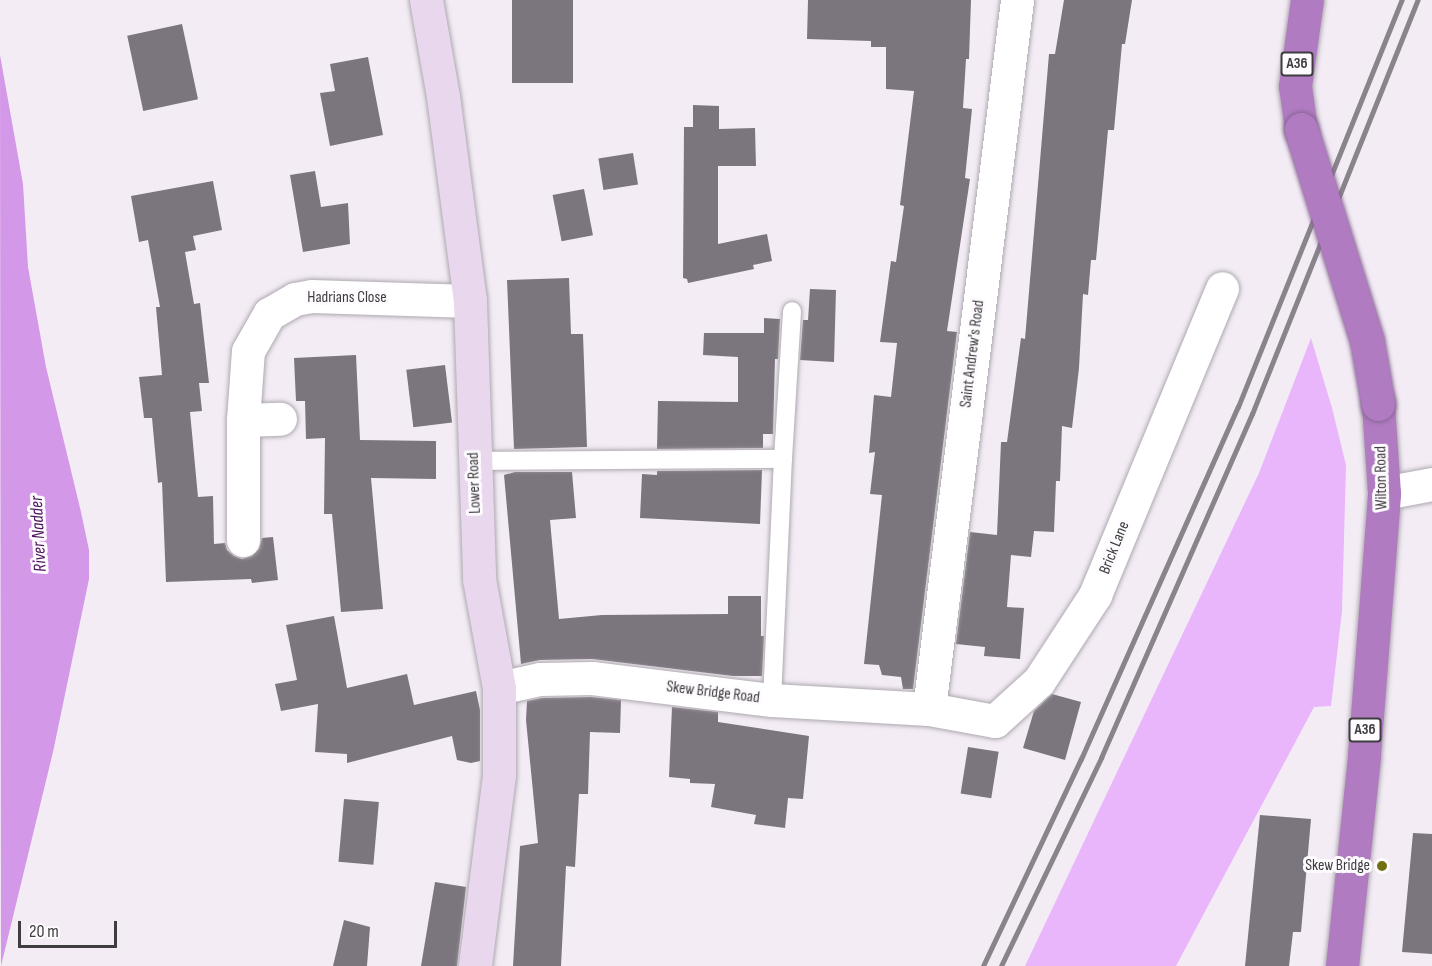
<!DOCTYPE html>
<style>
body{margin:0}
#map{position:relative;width:1432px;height:966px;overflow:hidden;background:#f3ecf5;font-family:"Sofia Sans Condensed",sans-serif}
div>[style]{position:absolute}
.green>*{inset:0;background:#e9b5fb}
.water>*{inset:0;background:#d498e8}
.building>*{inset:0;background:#7b757d;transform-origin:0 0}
.roads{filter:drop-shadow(0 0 2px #aea8b0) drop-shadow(0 0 2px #aea8b0)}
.lane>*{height:18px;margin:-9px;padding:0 9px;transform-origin:9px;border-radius:9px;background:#fff}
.street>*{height:33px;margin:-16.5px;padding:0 16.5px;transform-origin:16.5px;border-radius:16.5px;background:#fff}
.secondary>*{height:33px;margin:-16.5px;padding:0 16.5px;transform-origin:16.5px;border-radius:16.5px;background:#e8d7ed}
.highway>*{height:33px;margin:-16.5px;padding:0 16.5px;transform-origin:16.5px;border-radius:16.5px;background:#b17bc2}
.rail>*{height:4.5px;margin:-2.25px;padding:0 2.25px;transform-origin:2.25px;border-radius:2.25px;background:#88848a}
.bridges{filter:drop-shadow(0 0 2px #896594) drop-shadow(0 0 2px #896594)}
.highway-bridge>*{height:33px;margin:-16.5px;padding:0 16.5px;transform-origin:16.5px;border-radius:16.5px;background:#b17bc2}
.dots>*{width:16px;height:16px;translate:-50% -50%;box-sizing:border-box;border:3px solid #fefbff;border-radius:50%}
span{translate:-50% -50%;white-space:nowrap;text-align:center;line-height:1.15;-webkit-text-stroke:6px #fefbff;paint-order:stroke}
.shield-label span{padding:2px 4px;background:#fefbff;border:2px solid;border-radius:4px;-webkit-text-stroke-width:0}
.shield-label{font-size:15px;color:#3e3c3f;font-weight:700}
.street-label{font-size:16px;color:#3e3c3f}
.poi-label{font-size:16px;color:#3e3c3f}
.right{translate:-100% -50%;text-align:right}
.water-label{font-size:18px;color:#4a135a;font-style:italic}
.scale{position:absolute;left:18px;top:921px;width:99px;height:27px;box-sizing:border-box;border:3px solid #3e3c3f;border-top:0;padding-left:8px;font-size:18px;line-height:21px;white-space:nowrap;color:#3e3c3f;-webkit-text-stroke:4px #fefbff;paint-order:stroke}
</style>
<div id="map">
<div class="green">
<i style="clip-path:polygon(1311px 338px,1332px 408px,1346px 465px,1342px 611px,1331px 706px,1314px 707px,1176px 966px,1025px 966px,1259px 473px)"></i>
</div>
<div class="water">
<i style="clip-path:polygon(0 55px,23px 184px,28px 267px,46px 367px,81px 512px,89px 550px,89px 579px,53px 752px,1px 966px)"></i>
</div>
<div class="building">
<i style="left:512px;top:0;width:61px;height:83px"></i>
<i style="clip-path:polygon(808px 0,971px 0,969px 59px,966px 59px,963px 108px,972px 109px,965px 178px,970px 179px,947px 331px,957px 332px,913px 689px,903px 689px,901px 677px,882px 675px,879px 665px,864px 664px,882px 495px,870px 494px,875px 452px,869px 453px,874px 395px,891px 397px,897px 343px,880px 342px,891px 261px,896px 262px,904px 206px,900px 205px,914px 91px,886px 89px,886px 47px,871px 47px,871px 41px,807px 39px)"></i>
<i style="clip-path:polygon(1064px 0,1132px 0,1125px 44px,1122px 44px,1114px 130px,1108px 130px,1096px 260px,1091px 260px,1088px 295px,1083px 294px,1079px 368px,1072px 428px,1062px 426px,1060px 481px,1056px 481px,1054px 532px,1034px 531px,1031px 557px,1011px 555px,1007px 607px,1024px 608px,1020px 659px,984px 656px,985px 647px,956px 644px,970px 532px,997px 535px,1001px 442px,1007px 442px,1021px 338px,1025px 339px,1049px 54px,1055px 54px)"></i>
<i style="left:182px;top:24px;width:77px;height:56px;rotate:78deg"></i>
<i style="clip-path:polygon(368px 57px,383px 135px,330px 146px,320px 93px,335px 91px,330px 64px)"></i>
<i style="clip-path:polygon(693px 105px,719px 106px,719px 129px,755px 128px,756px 166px,718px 166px,718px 244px,767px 234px,772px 261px,753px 265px,754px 269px,688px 283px,687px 279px,683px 278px,684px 127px,693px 127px)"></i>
<i style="left:633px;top:153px;width:32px;height:35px;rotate:81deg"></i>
<i style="clip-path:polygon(315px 171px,321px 207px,348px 203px,350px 244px,303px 252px,290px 175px)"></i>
<i style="clip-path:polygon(213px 181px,222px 230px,193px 236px,196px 250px,185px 252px,194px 304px,200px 303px,209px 383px,199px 383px,202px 411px,190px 412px,198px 497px,213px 496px,214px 544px,225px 543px,227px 550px,234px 556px,242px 559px,252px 556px,259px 549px,262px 538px,273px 537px,278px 580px,252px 583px,251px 579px,166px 582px,162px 482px,158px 483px,152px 418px,144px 418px,139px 377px,162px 375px,156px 307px,160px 307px,148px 240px,139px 242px,131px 196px)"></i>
<i style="left:584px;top:189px;width:47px;height:32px;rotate:79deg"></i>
<i style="clip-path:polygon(569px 278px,571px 334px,583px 334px,587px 447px,514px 449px,507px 280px)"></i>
<i style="clip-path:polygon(810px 289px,836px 290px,834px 362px,800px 360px,803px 320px,808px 320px)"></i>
<i style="clip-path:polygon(764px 318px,780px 319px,778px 359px,775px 359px,773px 434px,763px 434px,763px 448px,657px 449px,658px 401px,738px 402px,738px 357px,703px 355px,704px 333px,764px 333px)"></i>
<i style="clip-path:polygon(356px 355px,360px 440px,436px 441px,436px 479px,371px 478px,383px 609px,341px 612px,332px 514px,324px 514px,325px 438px,306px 439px,305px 401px,296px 401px,294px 358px)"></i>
<i style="left:445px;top:365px;width:58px;height:39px;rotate:83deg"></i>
<i style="clip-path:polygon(762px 470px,760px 524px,640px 518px,642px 474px,657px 475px,657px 471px)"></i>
<i style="clip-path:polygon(515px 472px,572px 472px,576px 518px,550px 520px,559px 619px,602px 615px,728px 614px,728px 596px,761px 596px,761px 636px,764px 636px,762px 676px,733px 676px,592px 659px,540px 660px,521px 664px,504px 475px)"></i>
<i style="clip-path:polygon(334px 616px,347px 688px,407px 674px,414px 705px,476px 691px,480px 710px,480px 761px,471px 763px,457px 760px,452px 736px,347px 763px,347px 754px,315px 752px,318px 704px,281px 711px,275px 684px,297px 680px,286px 625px)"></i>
<i style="clip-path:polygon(1052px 694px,1081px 702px,1065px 760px,1023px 748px,1034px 711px)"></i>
<i style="clip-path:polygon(591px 697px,621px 700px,620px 733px,590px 732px,588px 794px,579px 794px,575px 867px,566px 866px,561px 966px,513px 966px,520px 846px,538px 843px,526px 720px,527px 701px,542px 698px)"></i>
<i style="clip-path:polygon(672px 707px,718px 712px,718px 722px,809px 736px,803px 799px,788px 798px,785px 828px,754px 824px,756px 815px,711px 807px,715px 784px,690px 783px,690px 779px,669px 777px)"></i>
<i style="left:968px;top:747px;width:31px;height:47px;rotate:9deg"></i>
<i style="left:344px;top:799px;width:35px;height:63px;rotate:5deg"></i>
<i style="clip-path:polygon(1260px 815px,1311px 819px,1301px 932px,1293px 932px,1289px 966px,1245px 966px)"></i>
<i style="clip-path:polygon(1413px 833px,1432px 834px,1432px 954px,1402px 952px)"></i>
<i style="clip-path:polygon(435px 882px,466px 887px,457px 966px,421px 966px)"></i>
<i style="clip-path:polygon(344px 920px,370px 927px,367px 966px,333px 966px)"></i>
</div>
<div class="roads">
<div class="lane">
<i style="left:473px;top:461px;width:310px;rotate:-0.4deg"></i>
<i style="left:783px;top:459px;width:148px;rotate:-86.5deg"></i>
<i style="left:772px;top:700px;width:241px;rotate:-87.4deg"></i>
</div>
<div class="street">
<i style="left:243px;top:420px;width:37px;rotate:-2deg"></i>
<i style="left:1384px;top:493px;width:49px;rotate:-10.6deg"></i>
<i style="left:243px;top:540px;width:120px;rotate:-90deg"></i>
<i style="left:243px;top:420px;width:69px;rotate:-85.9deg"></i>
<i style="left:248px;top:351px;width:43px;rotate:-60.4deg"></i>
<i style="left:269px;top:314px;width:30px;rotate:-30deg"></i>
<i style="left:295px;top:299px;width:17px;rotate:-10deg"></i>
<i style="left:312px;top:296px;width:158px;rotate:1.8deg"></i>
<i style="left:499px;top:688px;width:42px;rotate:-12.4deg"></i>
<i style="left:540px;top:679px;width:52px;rotate:-1.1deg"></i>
<i style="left:592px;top:678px;width:181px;rotate:7deg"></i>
<i style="left:772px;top:700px;width:157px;rotate:3.3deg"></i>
<i style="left:929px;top:709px;width:67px;rotate:10.3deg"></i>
<i style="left:995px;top:721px;width:59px;rotate:-42.3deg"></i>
<i style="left:1039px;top:681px;width:103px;rotate:-56.9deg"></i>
<i style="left:1095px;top:595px;width:332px;rotate:-67.5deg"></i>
<i style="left:929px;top:709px;width:714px;rotate:-82.92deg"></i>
</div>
<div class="secondary">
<i style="left:426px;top:0;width:97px;rotate:80deg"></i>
<i style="left:443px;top:96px;width:207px;rotate:82.5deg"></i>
<i style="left:470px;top:301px;width:278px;rotate:88.1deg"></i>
<i style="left:479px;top:579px;width:111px;rotate:79.6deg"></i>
<i style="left:499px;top:688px;width:87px;rotate:90deg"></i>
<i style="left:499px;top:775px;width:193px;rotate:97.2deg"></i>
</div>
<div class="highway">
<i style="left:1301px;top:129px;width:43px;rotate:-97.9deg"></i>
<i style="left:1295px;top:86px;width:87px;rotate:-82.1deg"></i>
<i style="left:1342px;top:966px;width:212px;rotate:-84deg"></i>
<i style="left:1364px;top:755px;width:263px;rotate:-85.6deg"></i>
<i style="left:1384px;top:493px;width:89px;rotate:-93.9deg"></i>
</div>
</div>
<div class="rail">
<i style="left:983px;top:966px;width:229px;rotate:-64.7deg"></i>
<i style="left:1081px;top:759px;width:385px;rotate:-66deg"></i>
<i style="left:1238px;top:407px;width:439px;rotate:-68.1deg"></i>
<i style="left:1001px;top:966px;width:231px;rotate:-64.3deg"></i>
<i style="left:1101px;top:758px;width:376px;rotate:-66.3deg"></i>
<i style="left:1252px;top:414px;width:446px;rotate:-68.2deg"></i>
</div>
<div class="bridges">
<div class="highway-bridge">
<i style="left:1301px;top:129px;width:222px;rotate:72.7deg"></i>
<i style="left:1367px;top:341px;width:64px;rotate:80.1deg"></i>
</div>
</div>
<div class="dots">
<i style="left:1382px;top:866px;background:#737012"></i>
</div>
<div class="shield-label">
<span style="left:1297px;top:64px">A36</span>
<span style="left:1365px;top:730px">A36</span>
</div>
<div class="street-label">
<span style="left:347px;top:298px">Hadrians Close</span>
<span style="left:973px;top:354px;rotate:-83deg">Saint Andrew's Road</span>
<span style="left:1382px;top:478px;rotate:-91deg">Wilton Road</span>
<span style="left:475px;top:483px;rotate:-92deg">Lower Road</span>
<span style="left:1115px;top:548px;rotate:-68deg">Brick Lane</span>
<span style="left:713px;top:693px;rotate:7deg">Skew Bridge Road</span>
</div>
<div class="poi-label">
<span class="right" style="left:1370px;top:866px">Skew Bridge</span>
</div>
<div class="water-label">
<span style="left:39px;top:534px;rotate:-93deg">River Nadder</span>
</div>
<div class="scale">20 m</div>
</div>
